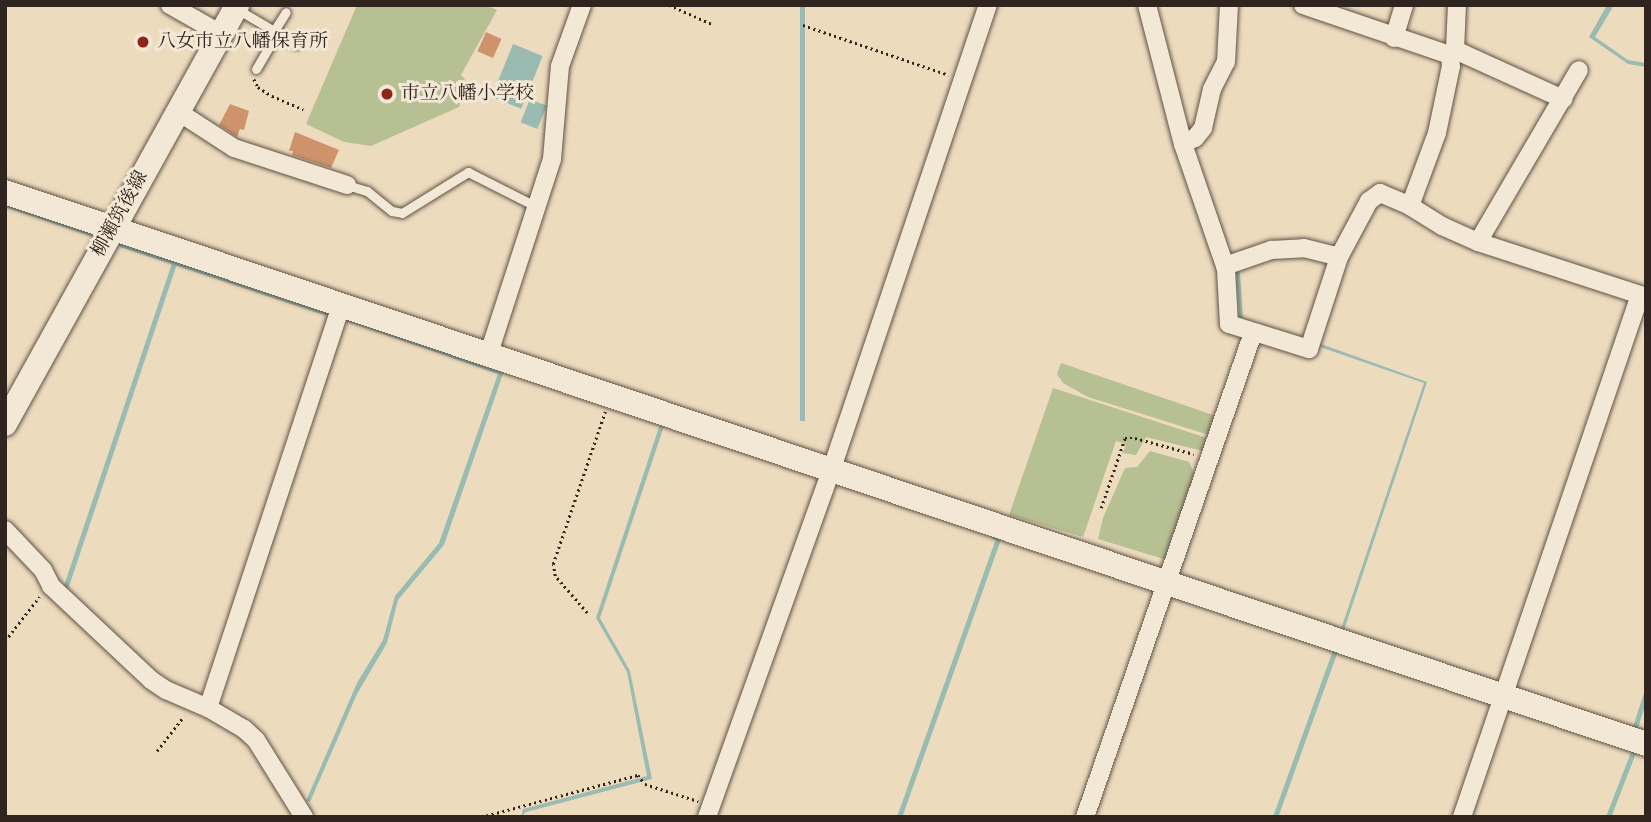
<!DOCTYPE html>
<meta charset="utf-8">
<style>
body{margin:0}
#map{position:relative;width:1651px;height:822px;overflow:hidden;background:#eddbbe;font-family:Alegreya,"Noto Serif JP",serif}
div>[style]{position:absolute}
.green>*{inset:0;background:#b7c092}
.water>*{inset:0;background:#99bbb2;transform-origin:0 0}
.stream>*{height:4.5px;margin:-2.25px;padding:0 2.25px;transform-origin:2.25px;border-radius:2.25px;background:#99bbb2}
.building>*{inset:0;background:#cf936c;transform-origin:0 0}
.path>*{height:2.5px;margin-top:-1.25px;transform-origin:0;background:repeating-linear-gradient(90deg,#30251e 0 2px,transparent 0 5.5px)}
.roads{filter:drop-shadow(0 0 2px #5f5246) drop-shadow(0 0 2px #5f5246)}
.lane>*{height:9px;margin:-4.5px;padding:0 4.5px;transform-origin:4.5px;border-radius:4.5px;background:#f3e8d5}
.street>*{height:18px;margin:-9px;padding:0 9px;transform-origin:9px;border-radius:9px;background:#f3e8d5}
.secondary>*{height:24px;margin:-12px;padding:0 12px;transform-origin:12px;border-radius:12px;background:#f3e8d5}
.dots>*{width:19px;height:19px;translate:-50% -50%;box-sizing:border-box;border:4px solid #f3e8d5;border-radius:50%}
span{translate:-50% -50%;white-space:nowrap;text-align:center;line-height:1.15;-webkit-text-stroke:6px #f3e8d5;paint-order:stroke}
.poi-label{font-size:19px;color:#30251e}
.left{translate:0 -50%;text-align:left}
.street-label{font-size:19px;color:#30251e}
.frame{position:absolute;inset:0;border:7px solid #30251e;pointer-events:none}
</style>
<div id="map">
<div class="green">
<i style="clip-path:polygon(357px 5px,486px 5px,497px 10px,461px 75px,467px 82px,459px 107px,371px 146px,344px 142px,306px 124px)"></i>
<i style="clip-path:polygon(1061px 363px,1216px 416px,1209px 435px,1088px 397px,1063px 383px,1057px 374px)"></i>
<i style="clip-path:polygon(1053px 388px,1207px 438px,1203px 451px,1146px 437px,1136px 455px,1123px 453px,1126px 444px,1116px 441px,1083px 537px,1009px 515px)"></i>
<i style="clip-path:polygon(1150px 451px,1189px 462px,1195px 475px,1167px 560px,1098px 539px,1103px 518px,1125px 468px,1137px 467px)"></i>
</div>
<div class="water">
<i style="left:800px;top:5px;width:5px;height:416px"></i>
<i style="clip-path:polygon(1607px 5px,1614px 5px,1595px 37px,1628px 60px,1646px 63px,1646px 67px,1628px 64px,1589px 37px)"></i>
<i style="left:513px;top:44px;width:32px;height:57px;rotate:22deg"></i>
<i style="left:530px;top:99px;width:18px;height:25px;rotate:22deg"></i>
<i style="clip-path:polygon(5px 203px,97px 235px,96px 238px,5px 207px)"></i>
<i style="clip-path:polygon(121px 242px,328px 312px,327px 316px,120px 247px)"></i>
<i style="clip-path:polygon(1236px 270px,1240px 273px,1243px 319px,1304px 338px,1240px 322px)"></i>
<i style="clip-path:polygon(347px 318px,504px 371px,444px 545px,398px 600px,387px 643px,357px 694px,310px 802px,306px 801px,357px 683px,383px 640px,395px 596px,439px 543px,498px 374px,346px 321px)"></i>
<i style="clip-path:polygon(1321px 344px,1427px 382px,1344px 630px,1341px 629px,1424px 383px,1320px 347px)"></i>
<i style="clip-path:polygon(661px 421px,665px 423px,600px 618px,630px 671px,652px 779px,526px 812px,521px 817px,523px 809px,647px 776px,627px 672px,596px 618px)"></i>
</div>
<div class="stream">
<i style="left:66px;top:586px;width:341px;rotate:-71.5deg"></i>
<i style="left:1635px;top:727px;width:35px;rotate:-72deg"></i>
<i style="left:899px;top:817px;width:295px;rotate:-70.4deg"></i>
<i style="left:998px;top:539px;width:4px;rotate:-153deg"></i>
<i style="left:1275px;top:817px;width:177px;rotate:-70.2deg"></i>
<i style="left:1608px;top:817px;width:72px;rotate:-68.8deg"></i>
</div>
<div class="building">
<i style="left:486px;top:32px;width:17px;height:21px;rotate:24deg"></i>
<i style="clip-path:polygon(230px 104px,249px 111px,244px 130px,240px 129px,237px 137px,219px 125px)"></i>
<i style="clip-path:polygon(295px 132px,339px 150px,331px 168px,292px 155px,293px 151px,289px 151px)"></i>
</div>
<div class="path">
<i style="left:669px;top:5px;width:49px;rotate:24deg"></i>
<i style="left:803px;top:25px;width:154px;rotate:18.9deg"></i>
<i style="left:254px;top:79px;width:9px;rotate:63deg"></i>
<i style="left:258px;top:87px;width:17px;rotate:33deg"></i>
<i style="left:272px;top:96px;width:34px;rotate:23deg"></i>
<i style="left:1101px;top:508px;width:74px;rotate:-71.1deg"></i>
<i style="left:1125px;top:438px;width:10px"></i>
<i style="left:1135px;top:438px;width:61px;rotate:15.2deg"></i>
<i style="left:587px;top:613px;width:49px;rotate:-130.9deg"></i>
<i style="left:555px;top:576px;width:12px;rotate:-99deg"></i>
<i style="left:553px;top:564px;width:161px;rotate:-71.1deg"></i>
<i style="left:5px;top:641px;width:56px;rotate:-52.3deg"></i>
<i style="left:157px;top:751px;width:44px;rotate:-52.4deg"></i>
<i style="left:481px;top:817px;width:163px;rotate:-15deg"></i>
<i style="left:638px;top:775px;width:11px;rotate:52deg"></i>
<i style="left:645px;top:784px;width:56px;rotate:17.8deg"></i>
</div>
<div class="roads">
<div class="lane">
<i style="left:237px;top:9px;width:69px;rotate:30.7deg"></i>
<i style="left:274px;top:31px;width:22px;rotate:-58deg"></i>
<i style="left:256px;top:69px;width:42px;rotate:-59.7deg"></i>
<i style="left:347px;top:185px;width:21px;rotate:17deg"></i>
<i style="left:367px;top:191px;width:32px;rotate:39deg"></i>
<i style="left:392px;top:211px;width:10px;rotate:11deg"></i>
<i style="left:402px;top:213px;width:78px;rotate:-31.8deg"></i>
<i style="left:468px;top:172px;width:77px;rotate:26.9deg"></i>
</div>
<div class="street">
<i style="left:170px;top:5px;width:59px;rotate:29.6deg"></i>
<i style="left:1147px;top:5px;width:144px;rotate:75.5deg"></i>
<i style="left:1183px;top:144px;width:132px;rotate:71deg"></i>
<i style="left:1226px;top:269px;width:55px;rotate:86.9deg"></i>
<i style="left:1229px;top:324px;width:84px;rotate:17.4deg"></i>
<i style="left:1309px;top:349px;width:97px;rotate:-71.9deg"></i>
<i style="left:1339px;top:257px;width:64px;rotate:-61.8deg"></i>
<i style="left:1369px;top:201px;width:14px;rotate:-36deg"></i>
<i style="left:1380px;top:193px;width:33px;rotate:23deg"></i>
<i style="left:1410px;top:206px;width:38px;rotate:32deg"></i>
<i style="left:1442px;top:226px;width:39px;rotate:24deg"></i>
<i style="left:1478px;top:242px;width:170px;rotate:18.1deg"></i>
<i style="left:1640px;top:295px;width:552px;rotate:108.83deg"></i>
<i style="left:1303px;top:5px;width:155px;rotate:18.8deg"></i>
<i style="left:1450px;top:55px;width:7px;rotate:-45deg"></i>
<i style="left:1455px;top:50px;width:45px;rotate:-87.5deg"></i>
<i style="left:1394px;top:38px;width:34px;rotate:-73deg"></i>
<i style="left:1455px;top:50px;width:119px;rotate:24.4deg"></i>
<i style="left:177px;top:111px;width:68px;rotate:33deg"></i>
<i style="left:234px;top:148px;width:119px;rotate:18.1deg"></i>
<i style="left:1183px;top:144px;width:13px;rotate:-27deg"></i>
<i style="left:1195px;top:138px;width:13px;rotate:-51deg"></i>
<i style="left:1203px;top:128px;width:40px;rotate:-77deg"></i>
<i style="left:1212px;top:89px;width:30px;rotate:-63deg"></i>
<i style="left:1226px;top:62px;width:57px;rotate:-87deg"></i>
<i style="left:1410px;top:206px;width:78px;rotate:-69.7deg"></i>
<i style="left:1437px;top:133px;width:68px;rotate:-78.2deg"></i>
<i style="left:1451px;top:66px;width:11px;rotate:-95deg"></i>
<i style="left:1478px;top:242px;width:199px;rotate:-59.6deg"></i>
<i style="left:1225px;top:266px;width:49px;rotate:-19.2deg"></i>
<i style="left:1271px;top:250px;width:33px;rotate:-3deg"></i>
<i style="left:1304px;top:248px;width:36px;rotate:14deg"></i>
<i style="left:488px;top:356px;width:207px;rotate:-72deg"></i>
<i style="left:552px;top:159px;width:93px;rotate:-85.1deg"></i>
<i style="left:560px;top:66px;width:65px;rotate:-70.2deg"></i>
<i style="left:5px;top:530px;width:55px;rotate:46.5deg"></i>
<i style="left:43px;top:570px;width:18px;rotate:63deg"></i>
<i style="left:51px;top:586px;width:137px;rotate:43.2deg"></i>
<i style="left:151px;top:680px;width:18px;rotate:34deg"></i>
<i style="left:166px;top:690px;width:46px;rotate:23.2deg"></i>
<i style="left:304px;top:817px;width:91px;rotate:-121.9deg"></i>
<i style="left:256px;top:740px;width:16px;rotate:-137deg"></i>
<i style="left:244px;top:729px;width:42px;rotate:-149.7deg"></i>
<i style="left:208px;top:708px;width:423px;rotate:-71.7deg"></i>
<i style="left:707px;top:817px;width:368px;rotate:-70.3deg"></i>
<i style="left:831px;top:471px;width:492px;rotate:-71.4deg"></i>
<i style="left:1085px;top:817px;width:512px;rotate:-70.86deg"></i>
</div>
<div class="secondary">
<i style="left:5px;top:192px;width:1731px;rotate:18.59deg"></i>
<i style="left:5px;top:424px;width:479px;rotate:-61deg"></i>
</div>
</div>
<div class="dots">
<i style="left:143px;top:42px;background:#8f2418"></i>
<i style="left:387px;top:94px;background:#8f2418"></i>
</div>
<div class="poi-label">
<span class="left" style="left:157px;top:42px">八女市立八幡保育所</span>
<span class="left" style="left:401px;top:94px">市立八幡小学校</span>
</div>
<div class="street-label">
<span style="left:120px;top:214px;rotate:-61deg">柳瀬筑後線</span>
</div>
<div class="frame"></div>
</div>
